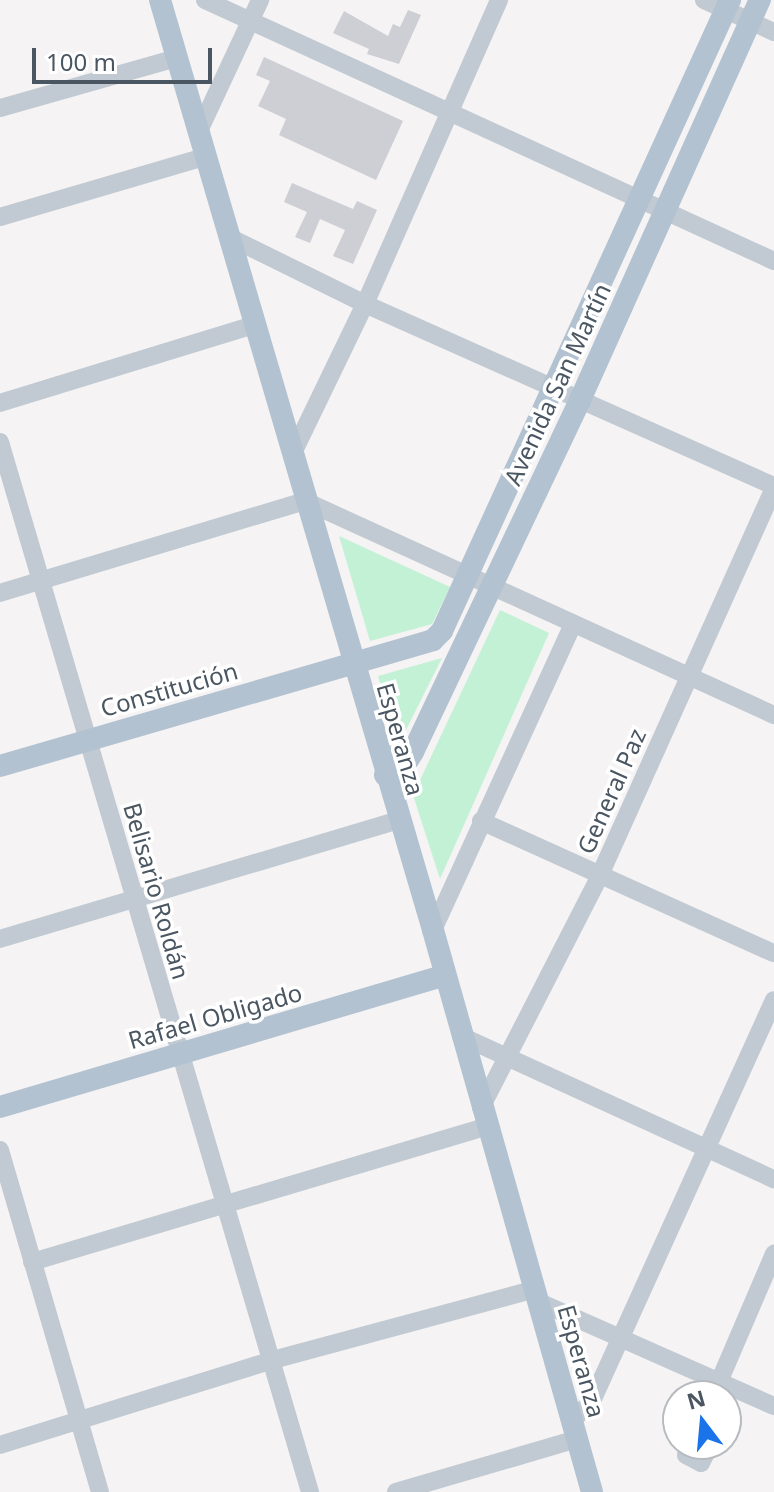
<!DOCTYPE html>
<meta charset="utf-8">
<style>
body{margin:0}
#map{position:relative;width:774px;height:1492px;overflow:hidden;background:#f5f3f3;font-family:"Noto Sans",sans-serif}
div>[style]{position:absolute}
.green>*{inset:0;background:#c3f1d5}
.building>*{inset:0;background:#cdcfd5}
.minor>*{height:18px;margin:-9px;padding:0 9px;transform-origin:9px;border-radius:9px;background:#c1cad2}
.major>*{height:22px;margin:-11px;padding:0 11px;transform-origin:11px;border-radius:11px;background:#b3c2d1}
span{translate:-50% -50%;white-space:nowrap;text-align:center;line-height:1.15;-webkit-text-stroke:7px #fff;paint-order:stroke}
.street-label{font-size:24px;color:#4a5661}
.north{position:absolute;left:662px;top:1380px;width:80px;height:80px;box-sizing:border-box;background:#fff;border:2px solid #b7bbc0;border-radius:50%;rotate:344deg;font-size:22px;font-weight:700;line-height:32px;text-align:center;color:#4a5661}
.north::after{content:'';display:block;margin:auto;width:28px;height:36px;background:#1a73e8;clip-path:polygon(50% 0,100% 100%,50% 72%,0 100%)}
.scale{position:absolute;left:32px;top:48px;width:180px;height:36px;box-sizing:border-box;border:4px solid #4a5661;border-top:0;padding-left:10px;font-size:24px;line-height:28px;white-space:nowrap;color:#4a5661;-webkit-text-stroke:6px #fff;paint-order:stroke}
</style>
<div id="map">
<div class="green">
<i style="clip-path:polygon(339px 536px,450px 587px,432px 624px,370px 641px)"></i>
<i style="clip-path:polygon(500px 610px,549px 633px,440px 879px,413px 795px)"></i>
<i style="clip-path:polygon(442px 658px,398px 746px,378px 676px)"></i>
</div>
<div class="building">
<i style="clip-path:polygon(408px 10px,421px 15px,399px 64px,367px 54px,369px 49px,333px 33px,344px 11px,388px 36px,393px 24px,400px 27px)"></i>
<i style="clip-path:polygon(264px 57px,403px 121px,376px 180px,279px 135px,286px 119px,258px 106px,270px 81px,256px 75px)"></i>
<i style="clip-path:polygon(292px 183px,353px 209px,357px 201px,377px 210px,353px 264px,333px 256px,345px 230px,320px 219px,310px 243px,295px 237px,307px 212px,284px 202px)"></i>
</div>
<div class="minor">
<i style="left:205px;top:0;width:626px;rotate:24.64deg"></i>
<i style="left:704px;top:0;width:77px;rotate:24.6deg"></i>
<i style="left:0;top:108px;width:184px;rotate:-15.8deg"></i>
<i style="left:199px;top:131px;width:145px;rotate:-65deg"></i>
<i style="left:0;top:217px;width:216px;rotate:-16.4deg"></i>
<i style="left:229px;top:237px;width:152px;rotate:26.2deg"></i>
<i style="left:365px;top:304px;width:448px;rotate:24deg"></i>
<i style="left:0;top:403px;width:266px;rotate:-17.1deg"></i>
<i style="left:0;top:442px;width:1095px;rotate:73.55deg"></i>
<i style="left:292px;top:455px;width:168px;rotate:-64.2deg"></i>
<i style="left:365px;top:304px;width:332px;rotate:-66.2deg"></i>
<i style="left:0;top:593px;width:319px;rotate:-16.8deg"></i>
<i style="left:305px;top:501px;width:516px;rotate:24.53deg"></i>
<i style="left:481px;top:821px;width:321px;rotate:24.3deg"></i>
<i style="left:433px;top:930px;width:337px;rotate:-65.4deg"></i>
<i style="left:0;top:939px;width:415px;rotate:-16.6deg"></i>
<i style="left:461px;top:1036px;width:344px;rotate:24.6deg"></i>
<i style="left:481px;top:1108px;width:262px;rotate:-62.9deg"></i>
<i style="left:600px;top:875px;width:424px;rotate:-65.8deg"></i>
<i style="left:0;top:1150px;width:356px;rotate:73.7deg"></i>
<i style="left:32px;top:1262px;width:474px;rotate:-16.6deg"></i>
<i style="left:539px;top:1302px;width:257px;rotate:23.9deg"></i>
<i style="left:713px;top:1396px;width:155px;rotate:-66.8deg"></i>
<i style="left:572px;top:1421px;width:28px;rotate:-45deg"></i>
<i style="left:592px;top:1401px;width:440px;rotate:-65.6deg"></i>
<i style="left:691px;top:1444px;width:12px;rotate:114deg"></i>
<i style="left:686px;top:1455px;width:17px;rotate:28deg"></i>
<i style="left:701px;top:1463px;width:18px;rotate:-63deg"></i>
<i style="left:709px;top:1447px;width:7px;rotate:-153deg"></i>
<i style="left:0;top:1445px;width:282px;rotate:-17.3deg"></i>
<i style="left:269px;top:1361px;width:276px;rotate:-15.1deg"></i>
<i style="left:396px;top:1492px;width:189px;rotate:-16.3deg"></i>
</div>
<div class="major">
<i style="left:160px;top:0;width:969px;rotate:73.64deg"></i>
<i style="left:433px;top:930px;width:584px;rotate:74.2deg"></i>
<i style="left:0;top:766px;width:451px;rotate:-16.2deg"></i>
<i style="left:433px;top:640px;width:13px;rotate:-45deg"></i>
<i style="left:442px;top:631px;width:694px;rotate:-65.47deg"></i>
<i style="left:385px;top:775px;width:19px;rotate:-21deg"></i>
<i style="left:403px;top:768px;width:19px;rotate:-58deg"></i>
<i style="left:413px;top:752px;width:390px;rotate:-64.6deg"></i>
<i style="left:580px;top:400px;width:439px;rotate:-65.8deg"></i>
<i style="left:0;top:1107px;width:464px;rotate:-16.5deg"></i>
</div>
<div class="street-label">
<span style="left:557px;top:384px;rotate:-65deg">Avenida San Martín</span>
<span style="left:169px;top:689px;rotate:-16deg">Constitución</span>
<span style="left:401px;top:739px;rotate:74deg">Esperanza</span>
<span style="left:611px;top:791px;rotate:-66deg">General Paz</span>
<span style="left:157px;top:891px;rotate:74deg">Belisario Roldán</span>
<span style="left:215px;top:1016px;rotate:-16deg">Rafael Obligado</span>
<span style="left:582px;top:1361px;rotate:74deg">Esperanza</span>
</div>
<div class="north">N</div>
<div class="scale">100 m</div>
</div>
